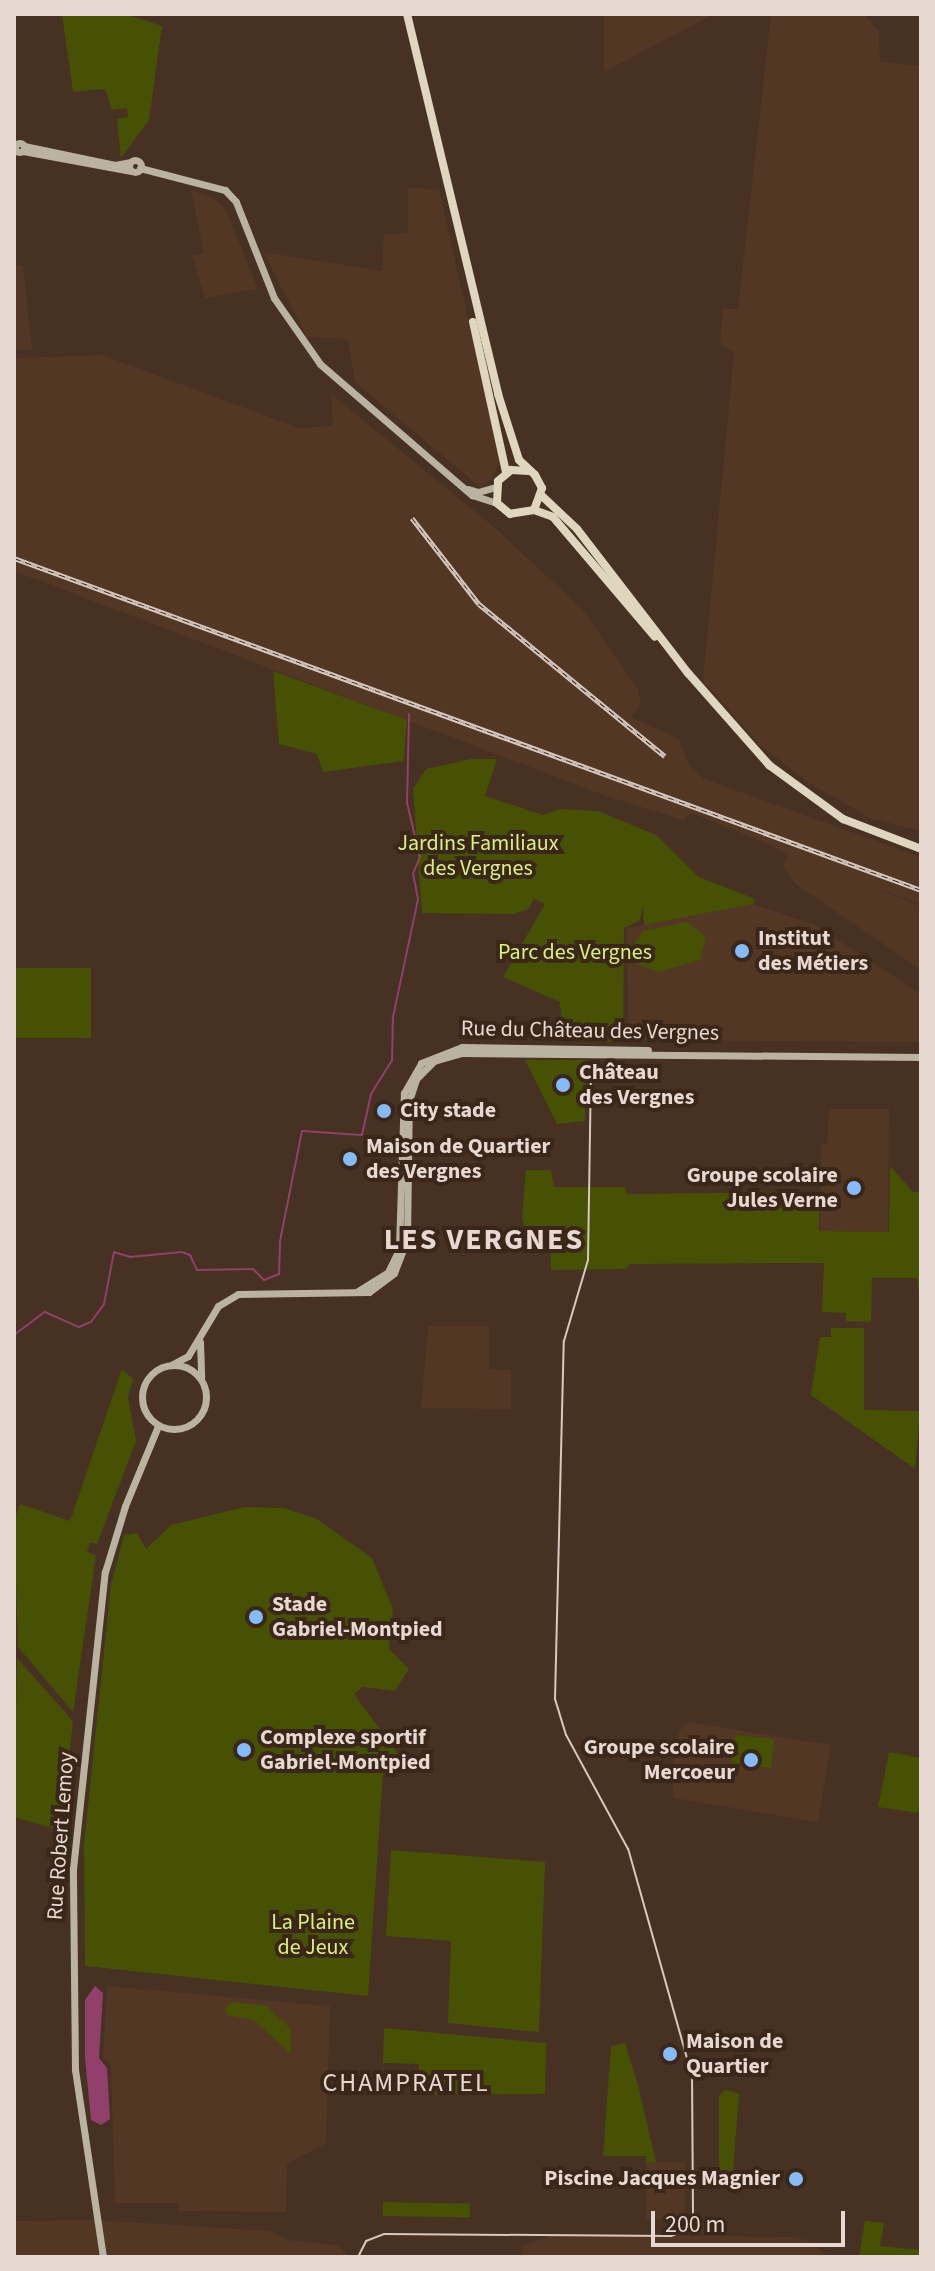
<!DOCTYPE html>
<meta charset="utf-8">
<style>
body{margin:0}
#map{position:relative;width:935px;height:2271px;overflow:hidden;background:#463123;font-family:"Source Sans 3",sans-serif}
div>[style]{position:absolute}
.built>*{inset:0;background:#523725;transform-origin:0 0}
.green>*{inset:0;background:#465103;transform-origin:0 0}
.water>*{inset:0;background:#90406a}
.stream>*{height:2px;margin:-1px;padding:0 1px;transform-origin:1px;border-radius:1px;background:#90406a}
.secondary>*{height:7px;margin:-3.5px;padding:0 3.5px;transform-origin:3.5px;border-radius:3.5px;background:#bbb3a1}
.secondary>.ring{margin:-3.5px;padding:0;box-sizing:content-box;background:none;border:7px solid #bbb3a1;border-radius:50%}
.primary>*{height:8px;margin:-4px;padding:0 4px;transform-origin:4px;border-radius:4px;background:#e0d6bf}
.tram>*{height:2px;margin:-1px;padding:0 1px;transform-origin:1px;border-radius:1px;background:#d7c8c0}
.rail>*{height:5px;margin-top:-2.5px;transform-origin:0;background:repeating-linear-gradient(90deg,#3b2719 0 6px,#d7c8c0 0 12px);box-sizing:border-box;border-block:2px solid #d7c8c0}
.dots>*{width:22px;height:22px;translate:-50% -50%;box-sizing:border-box;border:4px solid #3b2719;border-radius:50%}
span{translate:-50% -50%;white-space:nowrap;text-align:center;line-height:1.15;-webkit-text-stroke:8px #3b2719;paint-order:stroke}
.park-label{font-size:22px;color:#daf278}
.poi-label{font-size:22px;color:#e7d9d1;font-weight:700}
.left{translate:0 -50%;text-align:left}
.right{translate:-100% -50%;text-align:right}
.street-label{font-size:22px;color:#e7d9d1}
.quarter-label{font-size:26px;color:#e7d9d1;letter-spacing:2px}
.district-label{font-size:30px;color:#e7d9d1;font-weight:700;letter-spacing:2px}
.frame{position:absolute;inset:0;border:16px solid #e7d9d1;pointer-events:none}
.scale{position:absolute;left:651px;top:2211px;width:194px;height:36px;box-sizing:border-box;border:4px solid #e7d9d1;border-top:0;padding-left:10px;font-size:24px;line-height:28px;white-space:nowrap;color:#e7d9d1;-webkit-text-stroke:6px #3b2719;paint-order:stroke}
</style>
<div id="map">
<div class="built">
<i style="clip-path:polygon(604px 14px,714px 14px,604px 72px)"></i>
<i style="clip-path:polygon(771px 14px,864px 14px,879px 31px,880px 62px,921px 66px,921px 831px,870px 818px,809px 783px,761px 746px,703px 681px,734px 353px,720px 344px,723px 309px,738px 309px)"></i>
<i style="clip-path:polygon(408px 188px,439px 189px,500px 461px,493px 478px,481px 488px,355px 382px,348px 339px,307px 337px,263px 252px,382px 271px,384px 234px,408px 233px)"></i>
<i style="clip-path:polygon(191px 190px,216px 199px,226px 210px,258px 289px,205px 298px,192px 255px,204px 254px)"></i>
<i style="clip-path:polygon(14px 265px,23px 265px,32px 350px,14px 350px)"></i>
<i style="clip-path:polygon(102px 355px,299px 428px,333px 426px,331px 394px,494px 527px,583px 610px,638px 689px,641px 703px,631px 717px,679px 739px,689px 766px,704px 779px,921px 857px,921px 904px,869px 886px,921px 906px,921px 970px,797px 885px,783px 866px,788px 855px,773px 846px,692px 813px,683px 820px,609px 797px,14px 571px,14px 358px)"></i>
<i style="clip-path:polygon(753px 904px,815px 925px,921px 994px,921px 1042px,628px 1040px,627px 928px)"></i>
<i style="clip-path:polygon(829px 1109px,889px 1109px,888px 1232px,820px 1231px,821px 1144px,827px 1144px)"></i>
<i style="clip-path:polygon(428px 1326px,489px 1326px,489px 1369px,511px 1370px,511px 1409px,421px 1408px)"></i>
<i style="clip-path:polygon(689px 1722px,831px 1745px,818px 1822px,674px 1798px,671px 1775px,679px 1731px)"></i>
<i style="clip-path:polygon(107px 1986px,330px 2006px,326px 2143px,287px 2164px,286px 2212px,179px 2211px,178px 2203px,115px 2203px,111px 2065px,103px 2058px)"></i>
<i style="left:646px;top:2162px;width:39px;height:57px"></i>
<i style="clip-path:polygon(95px 2220px,270px 2231px,288px 2240px,338px 2245px,350px 2257px,14px 2257px,14px 2221px)"></i>
<i style="clip-path:polygon(555px 2234px,792px 2237px,807px 2240px,829px 2257px,523px 2257px,522px 2246px)"></i>
</div>
<div class="green">
<i style="clip-path:polygon(62px 14px,125px 14px,162px 26px,149px 120px,121px 158px,117px 119px,128px 117px,127px 108px,112px 110px,105px 89px,73px 92px)"></i>
<i style="clip-path:polygon(273px 671px,407px 720px,404px 761px,323px 772px,317px 754px,279px 744px)"></i>
<i style="clip-path:polygon(471px 759px,497px 759px,485px 796px,543px 815px,560px 809px,598px 811px,656px 835px,699px 877px,755px 899px,753px 904px,644px 925px,643px 906px,639px 921px,624px 928px,623px 1042px,562px 1041px,560px 1002px,503px 977px,545px 904px,534px 899px,528px 909px,514px 914px,422px 913px,413px 789px,426px 769px)"></i>
<i style="clip-path:polygon(687px 922px,706px 937px,700px 960px,659px 972px,637px 964px,634px 944px,643px 931px)"></i>
<i style="left:14px;top:968px;width:77px;height:70px"></i>
<i style="clip-path:polygon(525px 1060px,586px 1060px,585px 1121px,557px 1124px)"></i>
<i style="clip-path:polygon(890px 1166px,913px 1192px,921px 1192px,921px 1315px,917px 1278px,872px 1278px,871px 1322px,846px 1321px,846px 1313px,822px 1312px,824px 1263px,630px 1264px,626px 1269px,551px 1270px,550px 1233px,525px 1232px,522px 1217px,526px 1170px,551px 1170px,554px 1187px,625px 1187px,626px 1194px,819px 1192px,819px 1231px,889px 1232px)"></i>
<i style="clip-path:polygon(831px 1328px,864px 1328px,864px 1410px,920px 1411px,915px 1469px,811px 1395px,820px 1337px,831px 1337px)"></i>
<i style="clip-path:polygon(122px 1369px,133px 1379px,128px 1397px,136px 1441px,97px 1544px,90px 1543px,87px 1552px,96px 1555px,73px 1712px,18px 1647px,14px 1520px,20px 1504px,70px 1521px)"></i>
<i style="clip-path:polygon(244px 1507px,284px 1508px,317px 1519px,372px 1558px,393px 1609px,389px 1649px,409px 1669px,395px 1691px,363px 1687px,354px 1694px,402px 1759px,384px 1759px,368px 1996px,85px 1966px,84px 1844px,111px 1585px,124px 1535px,137px 1533px,146px 1549px,171px 1525px)"></i>
<i style="clip-path:polygon(17px 1658px,73px 1721px,69px 1756px,75px 1757px,66px 1832px,14px 1817px)"></i>
<i style="clip-path:polygon(736px 1735px,774px 1739px,771px 1768px,733px 1763px,730px 1754px)"></i>
<i style="clip-path:polygon(889px 1752px,921px 1758px,921px 1810px,917px 1813px,878px 1807px)"></i>
<i style="clip-path:polygon(391px 1850px,545px 1862px,539px 2032px,448px 2023px,451px 1941px,386px 1936px)"></i>
<i style="clip-path:polygon(232px 2002px,266px 2006px,290px 2028px,291px 2054px,254px 2020px,227px 2015px,225px 2008px)"></i>
<i style="clip-path:polygon(384px 2028px,546px 2043px,545px 2094px,417px 2095px,419px 2064px,383px 2063px)"></i>
<i style="clip-path:polygon(625px 2043px,638px 2085px,656px 2162px,646px 2162px,646px 2156px,603px 2156px,611px 2046px)"></i>
<i style="clip-path:polygon(725px 2090px,739px 2093px,733px 2173px,719px 2173px,719px 2096px)"></i>
<i style="left:383px;top:2202px;width:87px;height:14px;rotate:1deg"></i>
<i style="clip-path:polygon(865px 2221px,884px 2223px,880px 2246px,921px 2250px,921px 2257px,859px 2257px)"></i>
</div>
<div class="water">
<i style="clip-path:polygon(95px 1986px,103px 1993px,99px 2058px,107px 2068px,110px 2119px,101px 2125px,91px 2120px,85px 2058px,85px 2000px)"></i>
</div>
<div class="stream">
<i style="left:14px;top:1335px;width:39px;rotate:-37deg"></i>
<i style="left:45px;top:1312px;width:37px;rotate:24deg"></i>
<i style="left:79px;top:1327px;width:13px;rotate:-23deg"></i>
<i style="left:91px;top:1322px;width:22px;rotate:-54deg"></i>
<i style="left:104px;top:1304px;width:53px;rotate:-79.1deg"></i>
<i style="left:114px;top:1252px;width:17px;rotate:17deg"></i>
<i style="left:130px;top:1257px;width:52px;rotate:-5.5deg"></i>
<i style="left:182px;top:1252px;width:9px;rotate:21deg"></i>
<i style="left:190px;top:1255px;width:17px;rotate:65deg"></i>
<i style="left:197px;top:1270px;width:56px;rotate:-1deg"></i>
<i style="left:253px;top:1269px;width:16px;rotate:45deg"></i>
<i style="left:264px;top:1280px;width:16px;rotate:-22deg"></i>
<i style="left:279px;top:1274px;width:33px;rotate:-88deg"></i>
<i style="left:280px;top:1241px;width:112px;rotate:-78.7deg"></i>
<i style="left:302px;top:1131px;width:60px;rotate:3.8deg"></i>
<i style="left:362px;top:1135px;width:42px;rotate:-77.6deg"></i>
<i style="left:371px;top:1094px;width:40px;rotate:-58deg"></i>
<i style="left:392px;top:1060px;width:43px;rotate:-88.7deg"></i>
<i style="left:393px;top:1017px;width:121px;rotate:-78deg"></i>
<i style="left:418px;top:899px;width:25px;rotate:-101deg"></i>
<i style="left:413px;top:874px;width:18px;rotate:-68deg"></i>
<i style="left:420px;top:857px;width:56px;rotate:-103.5deg"></i>
<i style="left:407px;top:803px;width:89px;rotate:-88.7deg"></i>
</div>
<div class="secondary">
<i class="ring" style="left:15.5px;top:143.5px;width:2px;height:2px"></i>
<i style="left:24px;top:146px;width:93px;rotate:11.8deg"></i>
<i style="left:115px;top:165px;width:15px;rotate:-11deg"></i>
<i style="left:23px;top:151px;width:110px;rotate:10.5deg"></i>
<i class="ring" style="left:129px;top:160px;width:5px;height:5px"></i>
<i style="left:140px;top:168px;width:88px;rotate:14.5deg"></i>
<i style="left:225px;top:190px;width:16px;rotate:47deg"></i>
<i style="left:236px;top:202px;width:103px;rotate:68.4deg"></i>
<i style="left:274px;top:298px;width:80px;rotate:55.1deg"></i>
<i style="left:320px;top:364px;width:201px;rotate:40.8deg"></i>
<i style="left:472px;top:495px;width:26px;rotate:18deg"></i>
<i style="left:468px;top:489px;width:10px;rotate:17deg"></i>
<i style="left:478px;top:492px;width:18px;rotate:-16deg"></i>
<i style="left:358px;top:1291px;width:36px;rotate:-32deg"></i>
<i style="left:388px;top:1272px;width:25px;rotate:-64deg"></i>
<i style="left:399px;top:1249px;width:156px;rotate:-88.2deg"></i>
<i style="left:404px;top:1093px;width:34px;rotate:-60deg"></i>
<i style="left:421px;top:1063px;width:44px;rotate:-21.3deg"></i>
<i style="left:462px;top:1047px;width:186px;rotate:0.9deg"></i>
<i style="left:200px;top:1342px;width:35px;rotate:88deg"></i>
<i class="ring" style="left:142px;top:1365px;width:57px;height:57px"></i>
<i style="left:171px;top:1365px;width:19px;rotate:-28deg"></i>
<i style="left:188px;top:1356px;width:58px;rotate:-59deg"></i>
<i style="left:218px;top:1306px;width:23px;rotate:-31deg"></i>
<i style="left:238px;top:1294px;width:131px;rotate:-0.9deg"></i>
<i style="left:369px;top:1292px;width:31px;rotate:-37deg"></i>
<i style="left:394px;top:1273px;width:36px;rotate:-69deg"></i>
<i style="left:407px;top:1239px;width:138px;rotate:-89.2deg"></i>
<i style="left:409px;top:1101px;width:23px;rotate:-72deg"></i>
<i style="left:416px;top:1079px;width:25px;rotate:-45deg"></i>
<i style="left:434px;top:1061px;width:29px;rotate:-16deg"></i>
<i style="left:462px;top:1053px;width:459px;rotate:0.5deg"></i>
<i style="left:103px;top:2257px;width:189px;rotate:-98.5deg"></i>
<i style="left:75px;top:2070px;width:201px;rotate:-90.6deg"></i>
<i style="left:73px;top:1869px;width:299px;rotate:-83.9deg"></i>
<i style="left:105px;top:1572px;width:69px;rotate:-73.1deg"></i>
<i style="left:125px;top:1506px;width:87px;rotate:-67.6deg"></i>
</div>
<div class="primary">
<i style="left:407px;top:14px;width:391px;rotate:76.5deg"></i>
<i style="left:498px;top:394px;width:69px;rotate:72.3deg"></i>
<i style="left:519px;top:460px;width:22px;rotate:43deg"></i>
<i style="left:535px;top:475px;width:15px;rotate:62deg"></i>
<i style="left:542px;top:488px;width:23px;rotate:110deg"></i>
<i style="left:534px;top:510px;width:24px;rotate:171deg"></i>
<i style="left:510px;top:514px;width:17px;rotate:-140deg"></i>
<i style="left:497px;top:503px;width:22px;rotate:-87deg"></i>
<i style="left:498px;top:481px;width:17px;rotate:-40deg"></i>
<i style="left:511px;top:470px;width:18px;rotate:3deg"></i>
<i style="left:473px;top:322px;width:154px;rotate:77.6deg"></i>
<i style="left:542px;top:496px;width:48px;rotate:43.3deg"></i>
<i style="left:577px;top:529px;width:182px;rotate:52.4deg"></i>
<i style="left:688px;top:673px;width:123px;rotate:48.6deg"></i>
<i style="left:769px;top:765px;width:92px;rotate:36.1deg"></i>
<i style="left:843px;top:819px;width:84px;rotate:21deg"></i>
<i style="left:534px;top:510px;width:20px;rotate:20deg"></i>
<i style="left:553px;top:517px;width:157px;rotate:49.6deg"></i>
</div>
<div class="tram">
<i style="left:358px;top:2257px;width:18px;rotate:-63deg"></i>
<i style="left:366px;top:2241px;width:19px;rotate:-21deg"></i>
<i style="left:384px;top:2234px;width:287px;rotate:0.4deg"></i>
<i style="left:671px;top:2236px;width:14px;rotate:-21deg"></i>
<i style="left:684px;top:2231px;width:18px;rotate:-61deg"></i>
<i style="left:693px;top:2215px;width:139px;rotate:-90.4deg"></i>
<i style="left:692px;top:2076px;width:236px;rotate:-105.7deg"></i>
<i style="left:628px;top:1849px;width:130px;rotate:-118.5deg"></i>
<i style="left:566px;top:1735px;width:38px;rotate:-107deg"></i>
<i style="left:555px;top:1699px;width:358px;rotate:-88.6deg"></i>
<i style="left:564px;top:1341px;width:84px;rotate:-73.5deg"></i>
<i style="left:588px;top:1260px;width:196px;rotate:-89.1deg"></i>
</div>
<div class="rail">
<i style="left:412px;top:518px;width:109px;rotate:52.1deg"></i>
<i style="left:479px;top:604px;width:240px;rotate:39.3deg"></i>
<i style="left:14px;top:558px;width:966px;rotate:20.1deg"></i>
</div>
<div class="dots">
<i style="left:742px;top:951px;background:#85bbfb"></i>
<i style="left:563px;top:1085px;background:#85bbfb"></i>
<i style="left:384px;top:1111px;background:#85bbfb"></i>
<i style="left:350px;top:1159px;background:#85bbfb"></i>
<i style="left:854px;top:1188px;background:#85bbfb"></i>
<i style="left:256px;top:1617px;background:#85bbfb"></i>
<i style="left:244px;top:1750px;background:#85bbfb"></i>
<i style="left:751px;top:1760px;background:#85bbfb"></i>
<i style="left:670px;top:2054px;background:#85bbfb"></i>
<i style="left:796px;top:2179px;background:#85bbfb"></i>
</div>
<div class="park-label">
<span style="left:478px;top:856px">Jardins Familiaux<br>des Vergnes</span>
<span style="left:575px;top:953px">Parc des Vergnes</span>
<span style="left:313px;top:1935px">La Plaine<br>de Jeux</span>
</div>
<div class="poi-label">
<span class="left" style="left:758px;top:951px">Institut<br>des Métiers</span>
<span class="left" style="left:579px;top:1085px">Château<br>des Vergnes</span>
<span class="left" style="left:400px;top:1111px">City stade</span>
<span class="left" style="left:366px;top:1159px">Maison de Quartier<br>des Vergnes</span>
<span class="right" style="left:838px;top:1188px">Groupe scolaire<br>Jules Verne</span>
<span class="left" style="left:272px;top:1617px">Stade<br>Gabriel-Montpied</span>
<span class="left" style="left:260px;top:1750px">Complexe sportif<br>Gabriel-Montpied</span>
<span class="right" style="left:735px;top:1760px">Groupe scolaire<br>Mercoeur</span>
<span class="left" style="left:686px;top:2054px">Maison de<br>Quartier</span>
<span class="right" style="left:780px;top:2179px">Piscine Jacques Magnier</span>
</div>
<div class="street-label">
<span style="left:590px;top:1031px;rotate:1deg">Rue du Château des Vergnes</span>
<span style="left:61px;top:1836px;rotate:-86deg">Rue Robert Lemoy</span>
</div>
<div class="quarter-label">
<span style="left:406px;top:2083px">CHAMPRATEL</span>
</div>
<div class="district-label">
<span style="left:484px;top:1240px">LES VERGNES</span>
</div>
<div class="frame"></div>
<div class="scale">200 m</div>
</div>
